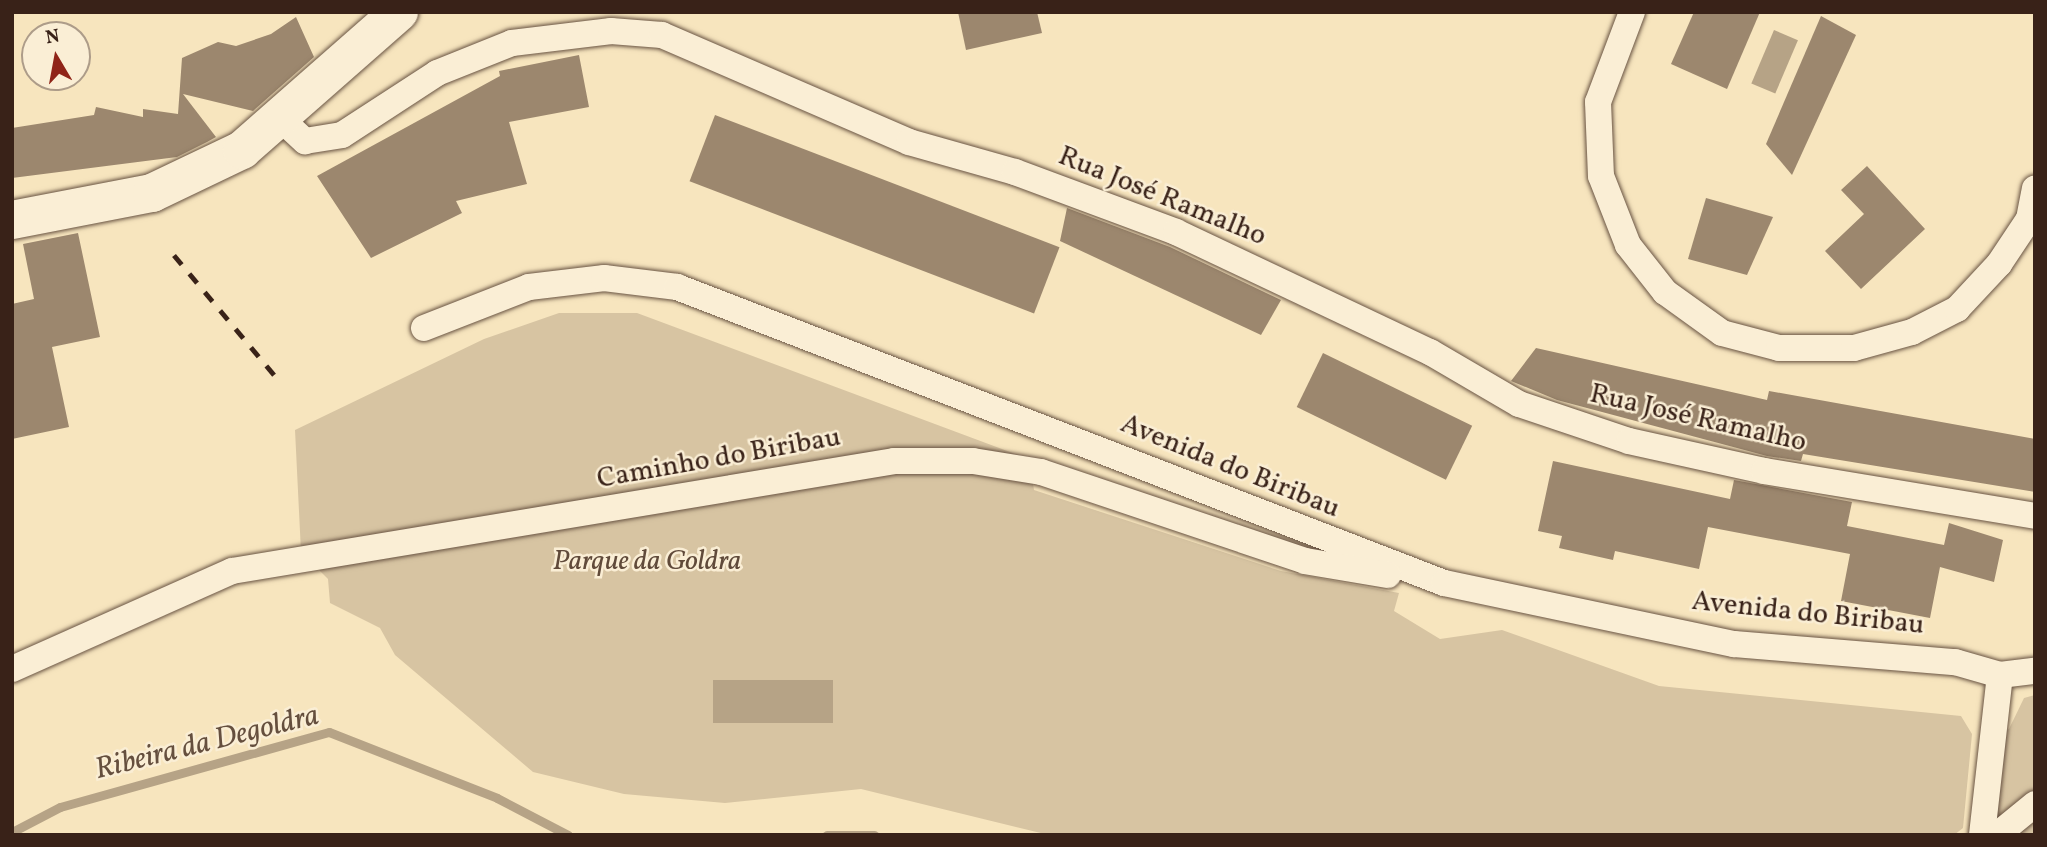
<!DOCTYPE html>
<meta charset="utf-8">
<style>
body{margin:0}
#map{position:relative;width:2047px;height:847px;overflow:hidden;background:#f7e5be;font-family:Vollkorn,serif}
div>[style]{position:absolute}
.green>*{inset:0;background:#d7c4a2}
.water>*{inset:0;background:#b6a386;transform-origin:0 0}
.stream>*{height:9px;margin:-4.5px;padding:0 4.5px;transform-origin:4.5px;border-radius:4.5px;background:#b6a386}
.building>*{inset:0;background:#9c876e;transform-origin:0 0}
.roads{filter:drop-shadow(0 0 2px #685342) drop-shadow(0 0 2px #685342)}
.street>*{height:26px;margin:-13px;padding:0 13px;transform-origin:13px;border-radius:13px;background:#faeed5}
.secondary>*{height:38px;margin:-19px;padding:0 19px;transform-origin:19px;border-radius:19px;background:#faeed5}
.rail>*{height:5px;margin-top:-2.5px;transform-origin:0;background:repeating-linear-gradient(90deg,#392218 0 12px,transparent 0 24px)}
span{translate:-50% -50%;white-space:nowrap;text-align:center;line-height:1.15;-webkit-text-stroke:5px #faeed5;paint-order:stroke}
.street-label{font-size:28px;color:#392218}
.park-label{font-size:28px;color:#604a3a;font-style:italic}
.water-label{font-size:30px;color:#654f3e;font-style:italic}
.frame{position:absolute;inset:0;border:14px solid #392218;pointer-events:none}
.north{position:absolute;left:21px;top:21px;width:70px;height:70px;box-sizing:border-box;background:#faeed5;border:2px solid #ad9c89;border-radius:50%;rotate:350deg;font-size:19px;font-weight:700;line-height:28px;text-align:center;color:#392218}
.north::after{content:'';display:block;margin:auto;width:24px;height:32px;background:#8f2418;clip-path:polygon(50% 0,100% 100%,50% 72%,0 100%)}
</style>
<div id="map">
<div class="green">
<i style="clip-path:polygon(559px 313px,637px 313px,1029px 459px,1034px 490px,1281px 571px,1399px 593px,1394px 611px,1440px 639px,1502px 630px,1659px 686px,1961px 716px,1972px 734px,1963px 828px,1954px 835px,1049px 835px,861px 789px,725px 803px,624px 794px,533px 772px,395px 655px,380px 628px,330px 603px,328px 579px,301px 552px,295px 430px,484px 339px)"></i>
<i style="clip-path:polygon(2035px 695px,2035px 835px,1990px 835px,2000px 732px,2009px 729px,2024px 698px)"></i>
</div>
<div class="water">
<i style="left:1774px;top:30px;width:26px;height:58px;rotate:23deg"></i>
<i style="left:713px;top:680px;width:120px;height:43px"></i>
</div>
<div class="stream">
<i style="left:12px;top:832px;width:54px;rotate:-27.5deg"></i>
<i style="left:60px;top:807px;width:279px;rotate:-15.6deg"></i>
<i style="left:329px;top:732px;width:180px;rotate:21.4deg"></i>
<i style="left:497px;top:798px;width:80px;rotate:27.5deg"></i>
<i style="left:827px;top:835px;width:47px"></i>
</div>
<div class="building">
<i style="clip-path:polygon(958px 12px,1037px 12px,1042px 33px,966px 50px)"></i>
<i style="clip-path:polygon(1694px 12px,1760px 12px,1727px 89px,1671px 64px)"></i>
<i style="clip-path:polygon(1821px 16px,1856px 35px,1792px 175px,1766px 144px)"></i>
<i style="clip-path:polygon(296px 17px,314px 57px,253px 111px,183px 94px,216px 137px,207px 142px,177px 157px,12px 178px,12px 128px,94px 115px,96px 107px,143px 117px,143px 109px,178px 114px,182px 58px,218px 42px,236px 46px,271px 34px)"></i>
<i style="clip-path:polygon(579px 55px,589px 107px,509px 122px,527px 184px,456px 201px,462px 213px,371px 258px,317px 176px,500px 76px,499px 71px)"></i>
<i style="left:715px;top:115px;width:369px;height:71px;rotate:21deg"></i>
<i style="clip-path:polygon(1867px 166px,1925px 229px,1861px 289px,1825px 251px,1864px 214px,1841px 190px)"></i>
<i style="clip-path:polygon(1706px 198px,1773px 217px,1747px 275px,1688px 259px)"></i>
<i style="clip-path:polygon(1067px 208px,1170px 247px,1281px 300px,1261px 335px,1060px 241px)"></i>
<i style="clip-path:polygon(78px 233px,100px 337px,52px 347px,69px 427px,12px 439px,12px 304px,34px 299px,23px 244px)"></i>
<i style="clip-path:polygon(1536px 348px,1767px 400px,1769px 391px,2035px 439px,2035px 492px,1803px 454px,1801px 461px,1767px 456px,1557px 400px,1511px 381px)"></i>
<i style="left:1323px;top:353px;width:166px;height:60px;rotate:26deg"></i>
<i style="clip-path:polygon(1553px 461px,1730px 499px,1734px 480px,1852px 502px,1847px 526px,1944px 545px,1949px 523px,2003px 540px,1994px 582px,1940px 567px,1930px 618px,1841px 601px,1850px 554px,1708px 527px,1699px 569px,1615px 551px,1613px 560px,1559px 548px,1562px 536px,1538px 531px)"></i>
</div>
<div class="roads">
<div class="street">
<i style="left:1632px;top:12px;width:96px;rotate:110.7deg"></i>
<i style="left:1598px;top:102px;width:74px;rotate:87.7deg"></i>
<i style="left:1601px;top:176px;width:74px;rotate:68.6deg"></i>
<i style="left:1628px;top:245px;width:60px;rotate:51.8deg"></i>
<i style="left:1665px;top:292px;width:70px;rotate:35.7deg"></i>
<i style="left:1722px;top:333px;width:59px;rotate:14.7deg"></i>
<i style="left:1779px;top:348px;width:75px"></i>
<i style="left:1854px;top:348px;width:60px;rotate:-15.4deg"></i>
<i style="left:1912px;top:332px;width:51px;rotate:-27.1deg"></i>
<i style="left:1957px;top:309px;width:62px;rotate:-47deg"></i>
<i style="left:1999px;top:264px;width:54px;rotate:-56.3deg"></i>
<i style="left:2029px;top:219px;width:31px;rotate:-79deg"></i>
<i style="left:281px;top:119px;width:33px;rotate:43deg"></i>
<i style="left:305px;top:141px;width:37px;rotate:-9deg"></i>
<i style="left:342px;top:135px;width:113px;rotate:-33.1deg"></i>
<i style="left:437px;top:73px;width:81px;rotate:-21.8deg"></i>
<i style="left:512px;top:43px;width:100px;rotate:-6.9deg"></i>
<i style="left:611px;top:31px;width:51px;rotate:4.5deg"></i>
<i style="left:662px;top:35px;width:269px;rotate:23.4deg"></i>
<i style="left:909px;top:142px;width:110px;rotate:15.8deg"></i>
<i style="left:1015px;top:172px;width:172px;rotate:20.4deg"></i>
<i style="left:1176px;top:232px;width:281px;rotate:25.3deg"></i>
<i style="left:1430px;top:352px;width:103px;rotate:30.3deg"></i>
<i style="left:1519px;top:404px;width:116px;rotate:18.6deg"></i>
<i style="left:1629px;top:441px;width:138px;rotate:12.5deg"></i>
<i style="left:1764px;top:471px;width:275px;rotate:9.4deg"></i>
<i style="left:424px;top:328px;width:113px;rotate:-21.3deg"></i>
<i style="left:529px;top:287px;width:76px;rotate:-6.8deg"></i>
<i style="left:604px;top:278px;width:74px;rotate:7deg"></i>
<i style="left:677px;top:287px;width:822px;rotate:21.1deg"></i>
<i style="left:1444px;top:583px;width:296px;rotate:11.9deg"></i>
<i style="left:1734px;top:644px;width:222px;rotate:4.7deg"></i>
<i style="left:1955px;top:662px;width:47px;rotate:16.1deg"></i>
<i style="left:2000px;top:675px;width:35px;rotate:-7deg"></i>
<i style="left:12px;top:669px;width:241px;rotate:-24deg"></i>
<i style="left:232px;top:571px;width:671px;rotate:-9.43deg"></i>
<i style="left:894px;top:461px;width:79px"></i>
<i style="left:973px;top:461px;width:69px;rotate:9.2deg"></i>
<i style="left:1041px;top:472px;width:279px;rotate:18.6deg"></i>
<i style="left:1305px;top:561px;width:84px;rotate:9.6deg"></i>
<i style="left:1982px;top:835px;width:161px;rotate:-83.6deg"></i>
<i style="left:1997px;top:835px;width:49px;rotate:-39.2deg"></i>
</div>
<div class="secondary">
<i style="left:12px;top:220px;width:143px;rotate:-10.9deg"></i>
<i style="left:152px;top:193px;width:100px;rotate:-25.5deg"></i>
<i style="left:242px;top:150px;width:209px;rotate:-41.3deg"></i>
</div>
</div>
<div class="rail">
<i style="left:174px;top:255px;width:160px;rotate:50.1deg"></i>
</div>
<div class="street-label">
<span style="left:1162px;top:197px;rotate:22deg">Rua José Ramalho</span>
<span style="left:1698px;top:419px;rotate:13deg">Rua José Ramalho</span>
<span style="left:719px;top:459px;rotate:-10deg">Caminho do Biribau</span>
<span style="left:1230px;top:467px;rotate:22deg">Avenida do Biribau</span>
<span style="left:1808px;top:614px;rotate:6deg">Avenida do Biribau</span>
</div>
<div class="park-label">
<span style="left:647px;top:562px">Parque da Goldra</span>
</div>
<div class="water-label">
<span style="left:207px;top:743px;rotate:-14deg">Ribeira da Degoldra</span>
</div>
<div class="frame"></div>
<div class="north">N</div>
</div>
